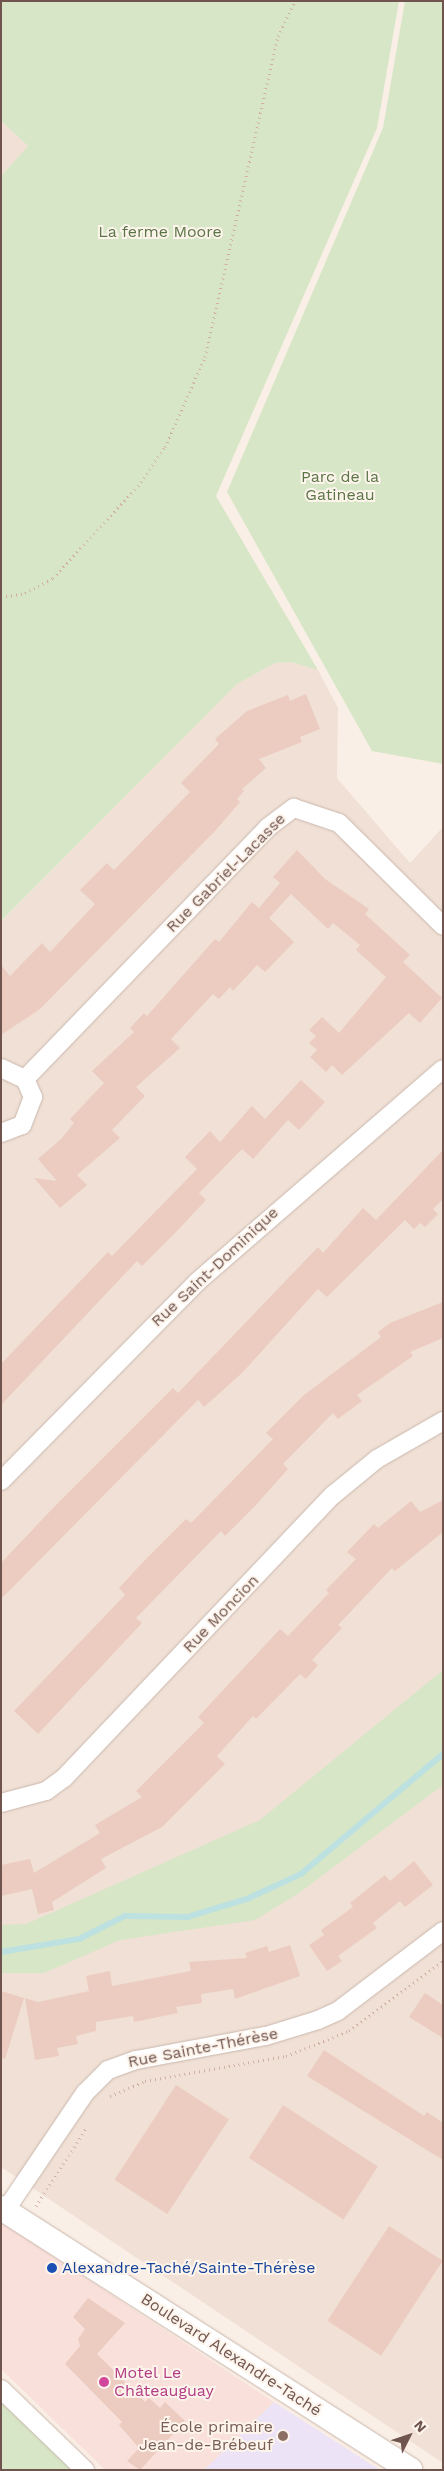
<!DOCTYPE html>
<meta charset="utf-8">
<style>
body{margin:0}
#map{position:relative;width:444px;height:2471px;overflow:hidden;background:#faefe6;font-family:"Work Sans",sans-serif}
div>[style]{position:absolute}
.residential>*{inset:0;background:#f0e0d5}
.commercial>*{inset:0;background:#f9e0db}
.education>*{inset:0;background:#ece3f6}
.green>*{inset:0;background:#d7e6c6}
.stream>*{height:5.5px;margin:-2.75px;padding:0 2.75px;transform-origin:2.75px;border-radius:2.75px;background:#bde1e1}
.building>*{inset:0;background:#ecccc0;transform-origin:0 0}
.path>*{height:3px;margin-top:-1.5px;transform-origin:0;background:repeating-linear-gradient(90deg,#d1afa4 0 1px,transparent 0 5px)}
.roads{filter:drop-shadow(0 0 1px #cab7ad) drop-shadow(0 0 1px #cab7ad)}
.minor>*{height:18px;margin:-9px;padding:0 9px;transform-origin:9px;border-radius:9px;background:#fff}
.secondary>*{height:24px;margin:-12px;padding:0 12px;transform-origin:12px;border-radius:12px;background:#fff}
.dots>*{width:14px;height:14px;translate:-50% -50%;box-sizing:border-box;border:2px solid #fdf4ec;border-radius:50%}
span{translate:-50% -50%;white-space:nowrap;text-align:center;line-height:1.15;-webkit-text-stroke:4px #fdf4ec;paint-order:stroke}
.park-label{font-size:16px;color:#5b7547}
.street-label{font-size:16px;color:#70554e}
.transit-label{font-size:16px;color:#164399}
.left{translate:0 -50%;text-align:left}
.hotel-label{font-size:16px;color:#b23c85}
.education-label{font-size:16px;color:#785e54}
.right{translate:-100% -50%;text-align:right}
.frame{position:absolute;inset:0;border:2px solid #70554e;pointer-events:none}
.north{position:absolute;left:384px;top:2411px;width:50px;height:50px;-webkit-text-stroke:4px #fdf4ec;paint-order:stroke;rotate:49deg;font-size:14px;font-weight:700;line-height:20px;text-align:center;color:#70554e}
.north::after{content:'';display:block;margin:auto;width:18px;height:22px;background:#70554e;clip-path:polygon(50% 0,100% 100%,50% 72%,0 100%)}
</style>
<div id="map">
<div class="residential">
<i style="clip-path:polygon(1px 121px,28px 146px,1px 176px)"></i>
<i style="clip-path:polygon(291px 662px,318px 670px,338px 708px,337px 778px,410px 863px,443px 827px,443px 2463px,1px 2167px,1px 921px,237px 684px,275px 663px)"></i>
</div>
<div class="commercial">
<i style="clip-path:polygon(1px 2222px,274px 2402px,204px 2470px,105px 2470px,1px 2369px)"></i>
</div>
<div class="education">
<i style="clip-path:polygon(274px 2402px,380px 2470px,204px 2470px)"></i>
</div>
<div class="green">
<i style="clip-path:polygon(1px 1px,399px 1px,377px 128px,216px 496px,318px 670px,291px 662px,275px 663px,237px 684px,1px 921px,1px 176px,28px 146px,1px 121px)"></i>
<i style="clip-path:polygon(405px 1px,443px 1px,443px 764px,372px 751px,227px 492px,383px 128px)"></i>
<i style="clip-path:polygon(443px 1670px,443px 1785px,299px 1893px,255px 1920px,120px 1940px,44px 1973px,1px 1973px,1px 1925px,26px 1924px,260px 1820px)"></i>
<i style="clip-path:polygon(1px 2402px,73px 2470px,1px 2470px)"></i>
</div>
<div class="stream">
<i style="left:1px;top:1952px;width:79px;rotate:-9.5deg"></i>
<i style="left:79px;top:1939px;width:51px;rotate:-26.6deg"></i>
<i style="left:125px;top:1916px;width:63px;rotate:0.9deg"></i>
<i style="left:188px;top:1917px;width:62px;rotate:-17deg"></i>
<i style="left:247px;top:1899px;width:60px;rotate:-24.8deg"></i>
<i style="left:301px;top:1874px;width:186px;rotate:-40.2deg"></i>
</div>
<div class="building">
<i style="clip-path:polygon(306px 694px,320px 729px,300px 737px,302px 742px,259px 759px,266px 768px,242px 789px,244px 791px,237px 799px,240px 802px,215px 831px,40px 1009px,1px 1035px,1px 965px,10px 976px,42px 943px,50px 952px,95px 904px,80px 890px,107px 863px,114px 870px,190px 792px,181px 783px,219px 744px,215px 739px,247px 711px,288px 695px,290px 701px)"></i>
<i style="clip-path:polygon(297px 850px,325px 879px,369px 909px,365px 914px,410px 955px,403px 962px,442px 998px,420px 1023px,409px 1013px,342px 1075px,332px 1065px,326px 1072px,310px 1057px,317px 1050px,309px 1043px,316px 1036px,309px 1030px,322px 1017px,339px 1033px,386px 977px,356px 950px,360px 945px,333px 923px,328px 929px,291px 894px,269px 918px,294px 942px,265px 972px,257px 965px,233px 991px,230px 987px,219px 999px,213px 994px,171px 1039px,180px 1048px,136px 1087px,145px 1096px,112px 1130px,120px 1138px,77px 1175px,87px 1185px,60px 1208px,34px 1178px,57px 1181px,38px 1159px,61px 1139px,74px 1123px,70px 1119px,104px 1083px,92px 1071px,134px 1032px,130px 1028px,144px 1013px,147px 1016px,215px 939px,219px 942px,252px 902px,259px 908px,280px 883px,273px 877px)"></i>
<i style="clip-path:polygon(301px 1080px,325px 1102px,299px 1130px,288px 1120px,253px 1159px,242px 1149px,199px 1193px,206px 1200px,176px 1232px,142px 1266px,137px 1261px,1px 1405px,1px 1364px,108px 1252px,112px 1256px,197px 1169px,185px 1157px,210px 1131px,220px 1142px,252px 1106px,265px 1119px)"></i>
<i style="clip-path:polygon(443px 1150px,443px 1199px,433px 1209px,438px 1214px,425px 1227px,420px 1223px,414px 1229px,405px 1220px,327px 1297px,318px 1289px,242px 1373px,204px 1407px,198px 1400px,1px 1599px,1px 1563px,54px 1507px,173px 1388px,178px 1393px,318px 1247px,323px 1253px,363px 1208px,376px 1220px)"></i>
<i style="clip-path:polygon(443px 1302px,443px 1338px,410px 1352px,413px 1356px,357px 1395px,362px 1401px,338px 1419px,333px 1413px,283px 1464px,288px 1469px,254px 1507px,225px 1536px,221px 1531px,136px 1618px,142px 1623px,38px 1734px,14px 1711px,125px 1595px,119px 1588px,143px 1562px,186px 1519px,191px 1523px,273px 1439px,266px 1433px,304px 1395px,381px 1337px,378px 1332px,390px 1323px)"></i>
<i style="clip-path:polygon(443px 1500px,443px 1532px,395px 1571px,392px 1568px,338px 1625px,342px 1628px,312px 1660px,318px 1665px,306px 1679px,300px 1674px,256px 1719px,253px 1716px,217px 1756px,225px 1764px,162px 1827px,101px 1859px,106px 1868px,52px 1902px,54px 1910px,38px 1914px,32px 1889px,1px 1896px,1px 1865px,30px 1859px,34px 1873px,100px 1833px,95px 1825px,142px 1797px,136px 1791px,204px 1723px,198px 1717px,280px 1629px,288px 1636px,329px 1593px,326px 1590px,356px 1559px,347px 1552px,374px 1524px,378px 1528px,411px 1501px,420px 1512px)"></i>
<i style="clip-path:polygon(414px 1861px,433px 1885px,405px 1907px,400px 1901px,373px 1923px,377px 1928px,338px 1956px,342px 1961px,327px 1971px,309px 1945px,324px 1935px,321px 1930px,353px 1907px,350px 1903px,385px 1875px,390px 1881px)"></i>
<i style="clip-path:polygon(290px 1945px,300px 1976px,235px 1999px,233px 1989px,201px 1994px,202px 2003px,176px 2007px,178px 2013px,134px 2022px,133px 2016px,96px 2022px,96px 2031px,76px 2036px,78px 2044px,57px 2048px,59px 2056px,35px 2060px,25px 1998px,38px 2002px,89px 1991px,86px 1976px,110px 1971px,112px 1986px,191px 1971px,189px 1962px,247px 1958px,245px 1953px,267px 1946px,269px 1952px)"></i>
<i style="clip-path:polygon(1px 1991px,24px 1998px,5px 2059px,1px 2058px)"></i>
<i style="clip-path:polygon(425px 1993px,443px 2005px,443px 2038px,409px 2017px)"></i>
<i style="clip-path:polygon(324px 2050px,424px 2116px,427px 2112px,443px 2123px,443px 2160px,307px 2076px)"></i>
<i style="left:176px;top:2085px;width:63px;height:113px;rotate:33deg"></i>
<i style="left:283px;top:2105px;width:113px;height:63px;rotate:33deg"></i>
<i style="left:389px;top:2226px;width:64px;height:113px;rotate:33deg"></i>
<i style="clip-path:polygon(88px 2298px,125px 2323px,97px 2354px,145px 2402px,149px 2398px,160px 2408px,165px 2402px,185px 2421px,140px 2470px,127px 2461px,139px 2448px,119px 2425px,122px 2422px,65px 2364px,80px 2346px,78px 2339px,85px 2329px,73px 2317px)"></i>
</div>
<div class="path">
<i style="left:1px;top:597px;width:24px;rotate:-9deg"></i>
<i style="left:25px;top:593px;width:32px;rotate:-28deg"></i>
<i style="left:53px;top:578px;width:125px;rotate:-47.3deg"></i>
<i style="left:138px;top:486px;width:47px;rotate:-55.3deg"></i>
<i style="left:165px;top:447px;width:98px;rotate:-66deg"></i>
<i style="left:205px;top:357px;width:329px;rotate:-77.2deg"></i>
<i style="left:278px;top:36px;width:39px;rotate:-64deg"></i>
<i style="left:110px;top:2096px;width:38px;rotate:-23deg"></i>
<i style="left:145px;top:2081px;width:143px;rotate:-10.1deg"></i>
<i style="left:286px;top:2056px;width:68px;rotate:-21.6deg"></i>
<i style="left:349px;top:2031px;width:117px;rotate:-36.7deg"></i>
<i style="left:36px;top:2206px;width:94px;rotate:-57.2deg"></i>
</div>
<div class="roads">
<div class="minor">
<i style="left:1px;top:1068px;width:26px;rotate:25deg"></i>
<i style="left:25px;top:1079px;width:20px;rotate:66deg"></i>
<i style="left:33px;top:1097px;width:30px;rotate:111deg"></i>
<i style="left:22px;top:1125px;width:22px;rotate:159deg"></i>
<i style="left:25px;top:1079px;width:349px;rotate:-46deg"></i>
<i style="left:267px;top:828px;width:34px;rotate:-37deg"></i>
<i style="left:294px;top:808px;width:47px;rotate:18.4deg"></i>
<i style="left:339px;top:823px;width:146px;rotate:44.7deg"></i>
<i style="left:1px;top:1481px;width:279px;rotate:-45.4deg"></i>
<i style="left:197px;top:1282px;width:325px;rotate:-40.9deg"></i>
<i style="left:1px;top:1803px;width:47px;rotate:-14.9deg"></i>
<i style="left:46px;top:1791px;width:22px;rotate:-36deg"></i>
<i style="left:64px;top:1778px;width:390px;rotate:-46.5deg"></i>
<i style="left:333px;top:1495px;width:57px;rotate:-39.3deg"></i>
<i style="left:377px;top:1459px;width:76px;rotate:-29.9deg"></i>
<i style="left:5px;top:2211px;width:143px;rotate:-55.9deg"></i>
<i style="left:85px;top:2093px;width:33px;rotate:-45deg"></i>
<i style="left:108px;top:2070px;width:30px;rotate:-20deg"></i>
<i style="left:136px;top:2060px;width:132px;rotate:-10.5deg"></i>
<i style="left:266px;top:2036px;width:54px;rotate:-17.1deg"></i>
<i style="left:318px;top:2020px;width:22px;rotate:-24deg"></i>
<i style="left:338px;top:2011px;width:132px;rotate:-37.3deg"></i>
<i style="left:1px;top:2389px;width:117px;rotate:44deg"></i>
</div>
<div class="secondary">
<i style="left:1px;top:2208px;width:486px;rotate:32.6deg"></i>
</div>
</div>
<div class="dots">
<i style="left:52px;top:2268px;background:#1a4fb4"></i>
<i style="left:104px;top:2382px;background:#d1479c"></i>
<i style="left:283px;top:2436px;background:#8d6e63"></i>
</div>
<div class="park-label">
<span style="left:160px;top:232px">La ferme Moore</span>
<span style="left:340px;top:486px">Parc de la<br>Gatineau</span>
</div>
<div class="street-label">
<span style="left:226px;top:873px;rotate:-45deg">Rue Gabriel-Lacasse</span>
<span style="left:215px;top:1267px;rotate:-43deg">Rue Saint-Dominique</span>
<span style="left:221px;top:1614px;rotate:-46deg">Rue Moncion</span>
<span style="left:203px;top:2048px;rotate:-11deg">Rue Sainte-Thérèse</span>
<span style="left:231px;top:2355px;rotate:33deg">Boulevard Alexandre-Taché</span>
</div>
<div class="transit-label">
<span class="left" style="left:62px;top:2268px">Alexandre-Taché/Sainte-Thérèse</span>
</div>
<div class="hotel-label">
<span class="left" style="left:114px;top:2382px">Motel Le<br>Châteauguay</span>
</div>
<div class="education-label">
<span class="right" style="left:273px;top:2436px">École primaire<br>Jean-de-Brébeuf</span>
</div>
<div class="frame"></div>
<div class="north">N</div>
</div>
